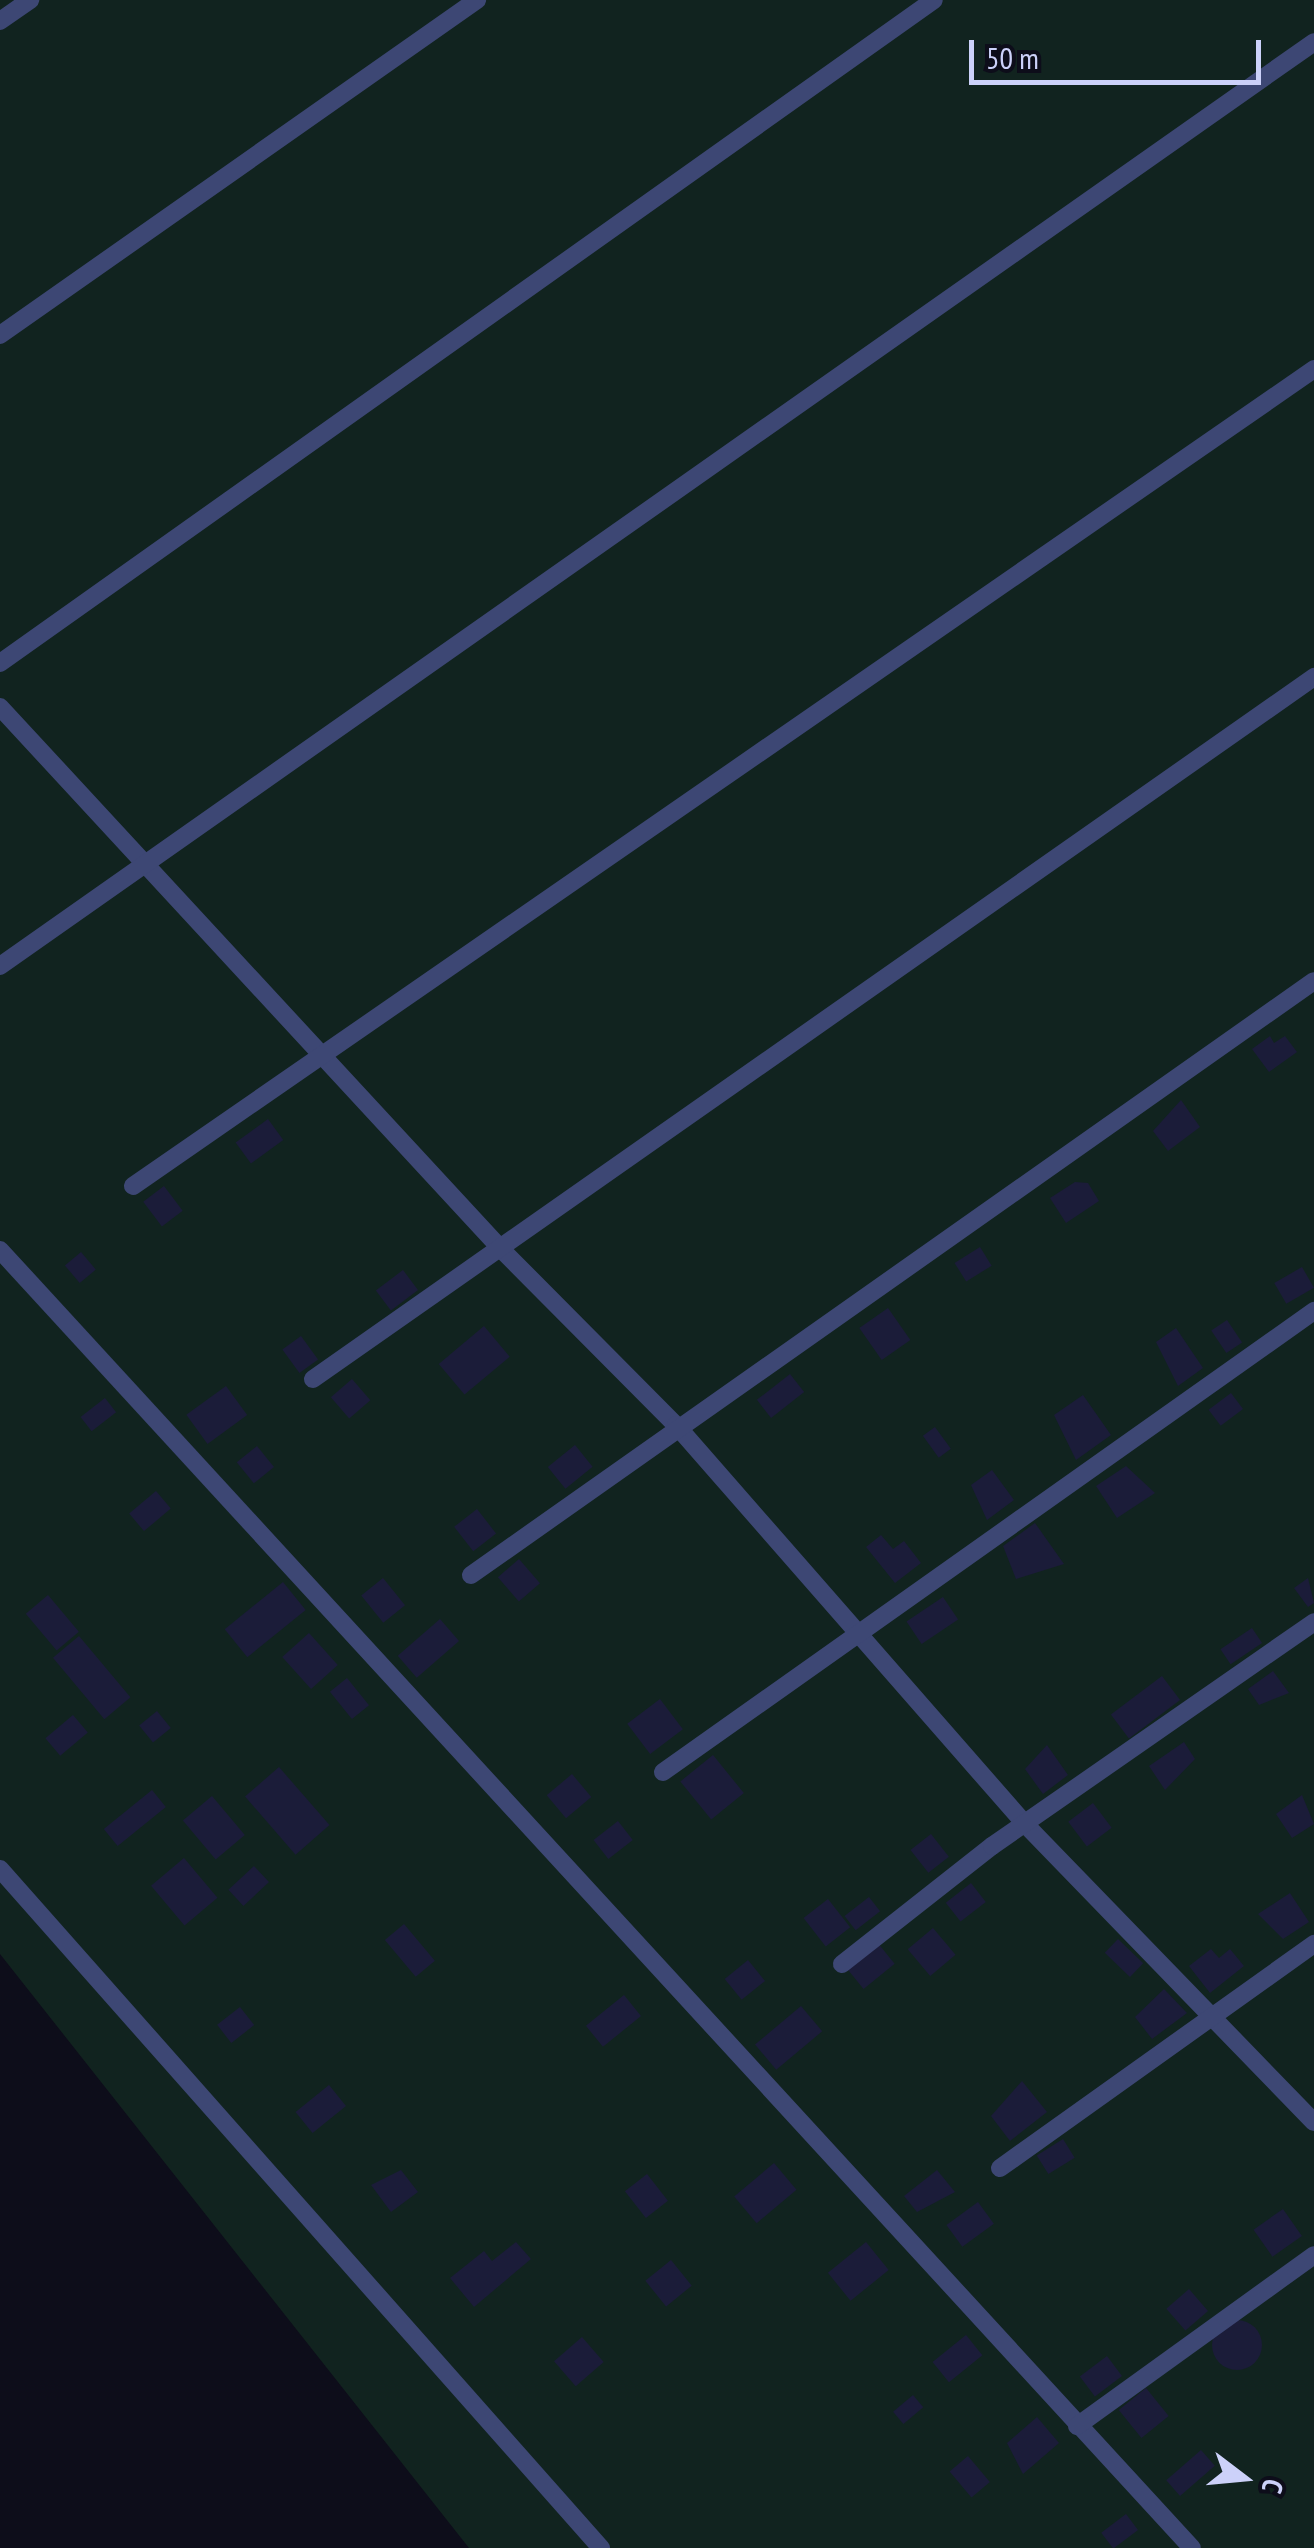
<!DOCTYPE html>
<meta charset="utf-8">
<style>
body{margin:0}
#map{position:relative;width:1314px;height:2548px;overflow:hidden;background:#0d0d1a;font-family:"PT Sans Narrow",sans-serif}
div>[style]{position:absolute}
.green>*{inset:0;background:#11231f}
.building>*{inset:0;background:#1b1c39;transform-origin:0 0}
.round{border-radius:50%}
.lane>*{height:18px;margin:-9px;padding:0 9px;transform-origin:9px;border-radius:9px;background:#3d4774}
span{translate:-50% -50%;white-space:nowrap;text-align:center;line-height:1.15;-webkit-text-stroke:9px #0d0d1a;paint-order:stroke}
.north{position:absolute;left:1194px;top:2428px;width:100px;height:100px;-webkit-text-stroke:8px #0d0d1a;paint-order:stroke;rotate:106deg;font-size:28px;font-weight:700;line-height:40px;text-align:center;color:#ccd1f9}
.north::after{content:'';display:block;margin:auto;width:35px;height:45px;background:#ccd1f9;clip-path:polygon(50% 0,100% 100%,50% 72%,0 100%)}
.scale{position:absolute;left:969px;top:40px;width:292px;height:45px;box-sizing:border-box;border:5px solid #ccd1f9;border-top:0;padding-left:12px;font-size:30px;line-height:35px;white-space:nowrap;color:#ccd1f9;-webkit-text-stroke:8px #0d0d1a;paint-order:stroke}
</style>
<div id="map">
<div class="green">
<i style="clip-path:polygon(0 0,1314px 0,1314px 2548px,469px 2548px,0 1954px)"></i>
</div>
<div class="building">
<i style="clip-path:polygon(1270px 1036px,1274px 1043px,1285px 1036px,1297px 1052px,1269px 1072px,1252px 1049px)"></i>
<i style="clip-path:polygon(1181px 1100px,1200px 1127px,1168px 1151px,1153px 1131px)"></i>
<i style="left:268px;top:1119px;width:26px;height:40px;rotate:54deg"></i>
<i style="clip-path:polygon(1075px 1182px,1088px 1183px,1099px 1201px,1066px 1223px,1050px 1198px)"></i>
<i style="left:164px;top:1186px;width:31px;height:26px;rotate:53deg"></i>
<i style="left:980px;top:1247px;width:22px;height:30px;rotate:58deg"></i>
<i style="left:81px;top:1252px;width:23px;height:21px;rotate:50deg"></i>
<i style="left:1302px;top:1267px;width:24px;height:32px;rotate:60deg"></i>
<i style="left:403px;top:1270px;width:25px;height:34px;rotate:53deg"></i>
<i style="left:888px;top:1308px;width:39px;height:35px;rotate:55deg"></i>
<i style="left:1227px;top:1320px;width:27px;height:19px;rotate:56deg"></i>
<i style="left:484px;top:1326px;width:40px;height:59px;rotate:50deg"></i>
<i style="clip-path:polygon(1176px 1328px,1203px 1368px,1178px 1386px,1156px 1342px)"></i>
<i style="left:301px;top:1336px;width:29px;height:23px;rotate:54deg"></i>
<i style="left:790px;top:1374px;width:23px;height:42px;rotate:52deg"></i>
<i style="left:352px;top:1379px;width:28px;height:28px;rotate:49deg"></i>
<i style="left:226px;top:1386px;width:36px;height:49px;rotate:54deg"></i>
<i style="left:1231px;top:1393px;width:20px;height:28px;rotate:53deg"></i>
<i style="clip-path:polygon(1083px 1395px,1111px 1435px,1076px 1460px,1054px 1415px)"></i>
<i style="left:105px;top:1398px;width:18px;height:31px;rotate:52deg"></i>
<i style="left:935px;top:1427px;width:27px;height:15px;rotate:54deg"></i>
<i style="left:575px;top:1445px;width:28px;height:35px;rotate:51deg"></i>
<i style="left:257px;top:1446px;width:27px;height:26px;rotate:51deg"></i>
<i style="clip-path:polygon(1126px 1466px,1155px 1493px,1117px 1518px,1096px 1486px)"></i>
<i style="clip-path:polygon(992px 1470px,1014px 1500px,987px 1520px,971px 1485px)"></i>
<i style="left:156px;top:1491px;width:23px;height:35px;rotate:50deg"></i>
<i style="left:477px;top:1509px;width:31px;height:29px;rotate:52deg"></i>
<i style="clip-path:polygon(1035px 1523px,1064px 1564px,1016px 1579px,1003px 1546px)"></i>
<i style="clip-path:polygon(881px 1535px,893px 1549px,904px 1541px,921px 1563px,895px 1583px,866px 1547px)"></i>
<i style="left:519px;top:1559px;width:32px;height:28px;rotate:49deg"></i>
<i style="left:383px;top:1578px;width:35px;height:28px;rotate:51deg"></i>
<i style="clip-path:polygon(1308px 1578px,1314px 1603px,1308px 1607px,1294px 1588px)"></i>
<i style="left:283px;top:1582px;width:36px;height:75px;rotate:51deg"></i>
<i style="left:48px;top:1595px;width:48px;height:29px;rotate:50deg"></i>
<i style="left:943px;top:1597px;width:27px;height:44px;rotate:56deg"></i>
<i style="left:440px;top:1619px;width:29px;height:56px;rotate:49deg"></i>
<i style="left:1252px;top:1628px;width:18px;height:38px;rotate:56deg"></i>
<i style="left:309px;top:1633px;width:43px;height:36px;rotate:48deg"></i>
<i style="left:79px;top:1636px;width:80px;height:34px;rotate:50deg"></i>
<i style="clip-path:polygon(1273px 1671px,1289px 1693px,1259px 1705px,1248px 1689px)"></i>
<i style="left:1162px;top:1676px;width:30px;height:64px;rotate:53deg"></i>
<i style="left:347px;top:1678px;width:35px;height:22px;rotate:51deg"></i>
<i style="left:660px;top:1699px;width:38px;height:41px;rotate:53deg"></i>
<i style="left:157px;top:1711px;width:22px;height:23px;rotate:51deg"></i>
<i style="left:73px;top:1715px;width:23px;height:36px;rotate:50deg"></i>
<i style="clip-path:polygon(1184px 1742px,1195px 1759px,1165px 1790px,1149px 1766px)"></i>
<i style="clip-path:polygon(1047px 1745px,1068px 1775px,1043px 1794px,1025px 1769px)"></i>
<i style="left:713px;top:1755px;width:49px;height:42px;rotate:51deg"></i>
<i style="left:279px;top:1767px;width:77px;height:45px;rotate:49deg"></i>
<i style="left:572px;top:1774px;width:30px;height:33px;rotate:50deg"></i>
<i style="left:152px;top:1790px;width:22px;height:62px;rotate:51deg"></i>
<i style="clip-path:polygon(1302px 1795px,1314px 1824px,1292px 1838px,1276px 1814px)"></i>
<i style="left:212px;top:1796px;width:51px;height:38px;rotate:50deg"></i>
<i style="left:1093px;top:1803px;width:31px;height:31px;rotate:53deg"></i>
<i style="left:618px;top:1821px;width:24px;height:31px;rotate:52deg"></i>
<i style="left:931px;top:1834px;width:29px;height:26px;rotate:52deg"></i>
<i style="left:184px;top:1858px;width:52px;height:43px;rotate:50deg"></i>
<i style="left:254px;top:1866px;width:22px;height:35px;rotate:47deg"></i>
<i style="left:971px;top:1883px;width:24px;height:32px;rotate:52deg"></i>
<i style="clip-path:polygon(1290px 1893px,1309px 1922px,1283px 1939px,1258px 1914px)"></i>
<i style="left:869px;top:1897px;width:18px;height:31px;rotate:52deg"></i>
<i style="left:828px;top:1899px;width:36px;height:31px;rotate:52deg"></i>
<i style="left:404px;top:1924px;width:48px;height:25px;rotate:50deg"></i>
<i style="left:933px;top:1928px;width:35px;height:33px;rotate:50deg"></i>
<i style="left:1118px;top:1939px;width:35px;height:19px;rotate:44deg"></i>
<i style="left:877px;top:1942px;width:28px;height:40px;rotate:51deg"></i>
<i style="clip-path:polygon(1211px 1949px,1219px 1958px,1230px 1949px,1244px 1966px,1210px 1993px,1189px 1966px)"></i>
<i style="left:748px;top:1960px;width:27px;height:30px;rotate:51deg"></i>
<i style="clip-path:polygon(1164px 1989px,1187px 2013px,1152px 2039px,1135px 2017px)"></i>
<i style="left:624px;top:1995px;width:27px;height:49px;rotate:51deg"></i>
<i style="left:801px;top:2006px;width:33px;height:60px;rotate:50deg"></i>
<i style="left:240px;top:2007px;width:23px;height:29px;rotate:52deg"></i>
<i style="clip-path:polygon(1022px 2081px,1047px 2112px,1010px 2141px,991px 2116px)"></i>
<i style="left:329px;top:2085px;width:27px;height:43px;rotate:51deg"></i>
<i style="left:1063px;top:2139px;width:22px;height:31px;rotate:58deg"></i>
<i style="left:774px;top:2163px;width:35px;height:52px;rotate:50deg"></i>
<i style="clip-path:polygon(401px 2170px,418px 2192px,391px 2212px,371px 2185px)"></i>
<i style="clip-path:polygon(937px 2170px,955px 2192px,917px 2212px,904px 2196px)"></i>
<i style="left:647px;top:2174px;width:34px;height:28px;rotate:52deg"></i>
<i style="left:978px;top:2202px;width:27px;height:39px;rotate:54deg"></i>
<i style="left:1283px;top:2209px;width:33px;height:36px;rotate:55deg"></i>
<i style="clip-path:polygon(516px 2242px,531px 2259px,474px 2307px,450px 2278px,484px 2251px,492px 2261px)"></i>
<i style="left:866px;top:2242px;width:36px;height:49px;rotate:51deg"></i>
<i style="left:671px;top:2260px;width:33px;height:33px;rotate:51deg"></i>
<i style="left:1189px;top:2289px;width:29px;height:30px;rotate:49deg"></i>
<i class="round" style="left:1212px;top:2320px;width:50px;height:50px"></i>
<i style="left:966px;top:2335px;width:26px;height:43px;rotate:51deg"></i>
<i style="left:582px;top:2337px;width:33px;height:37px;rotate:49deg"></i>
<i style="left:1107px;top:2356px;width:25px;height:34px;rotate:53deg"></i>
<i style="left:1146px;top:2388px;width:36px;height:35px;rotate:51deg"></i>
<i style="left:913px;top:2395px;width:16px;height:26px;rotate:50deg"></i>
<i style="clip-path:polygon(1037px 2417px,1059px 2443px,1023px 2474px,1007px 2443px)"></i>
<i style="left:1201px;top:2450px;width:21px;height:46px;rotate:49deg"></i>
<i style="left:968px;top:2456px;width:34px;height:24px;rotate:50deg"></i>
<i style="left:1126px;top:2514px;width:20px;height:31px;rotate:53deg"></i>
</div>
<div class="lane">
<i style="left:0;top:21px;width:37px;rotate:-35deg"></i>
<i style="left:0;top:335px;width:583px;rotate:-35.08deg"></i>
<i style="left:0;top:663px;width:1145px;rotate:-35.37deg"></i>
<i style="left:0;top:707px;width:739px;rotate:47.25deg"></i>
<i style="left:502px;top:1250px;width:247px;rotate:45.2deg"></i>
<i style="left:676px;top:1425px;width:530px;rotate:48.82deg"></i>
<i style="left:1025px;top:1824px;width:415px;rotate:45.9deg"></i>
<i style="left:0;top:966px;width:1606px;rotate:-35.11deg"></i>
<i style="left:133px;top:1186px;width:1436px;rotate:-34.67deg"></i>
<i style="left:0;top:1250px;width:1762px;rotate:47.44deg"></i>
<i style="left:313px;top:1379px;width:1223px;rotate:-35.04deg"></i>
<i style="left:471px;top:1575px;width:1031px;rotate:-35.17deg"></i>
<i style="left:663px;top:1772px;width:798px;rotate:-35.3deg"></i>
<i style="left:0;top:1869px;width:907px;rotate:48.49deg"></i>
<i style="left:842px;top:1964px;width:191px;rotate:-38.2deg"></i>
<i style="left:992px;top:1846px;width:392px;rotate:-34.8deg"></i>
<i style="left:1000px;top:2168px;width:386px;rotate:-35.5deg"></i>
<i style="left:1077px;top:2426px;width:292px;rotate:-35.8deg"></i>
</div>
<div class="north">С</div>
<div class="scale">50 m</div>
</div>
